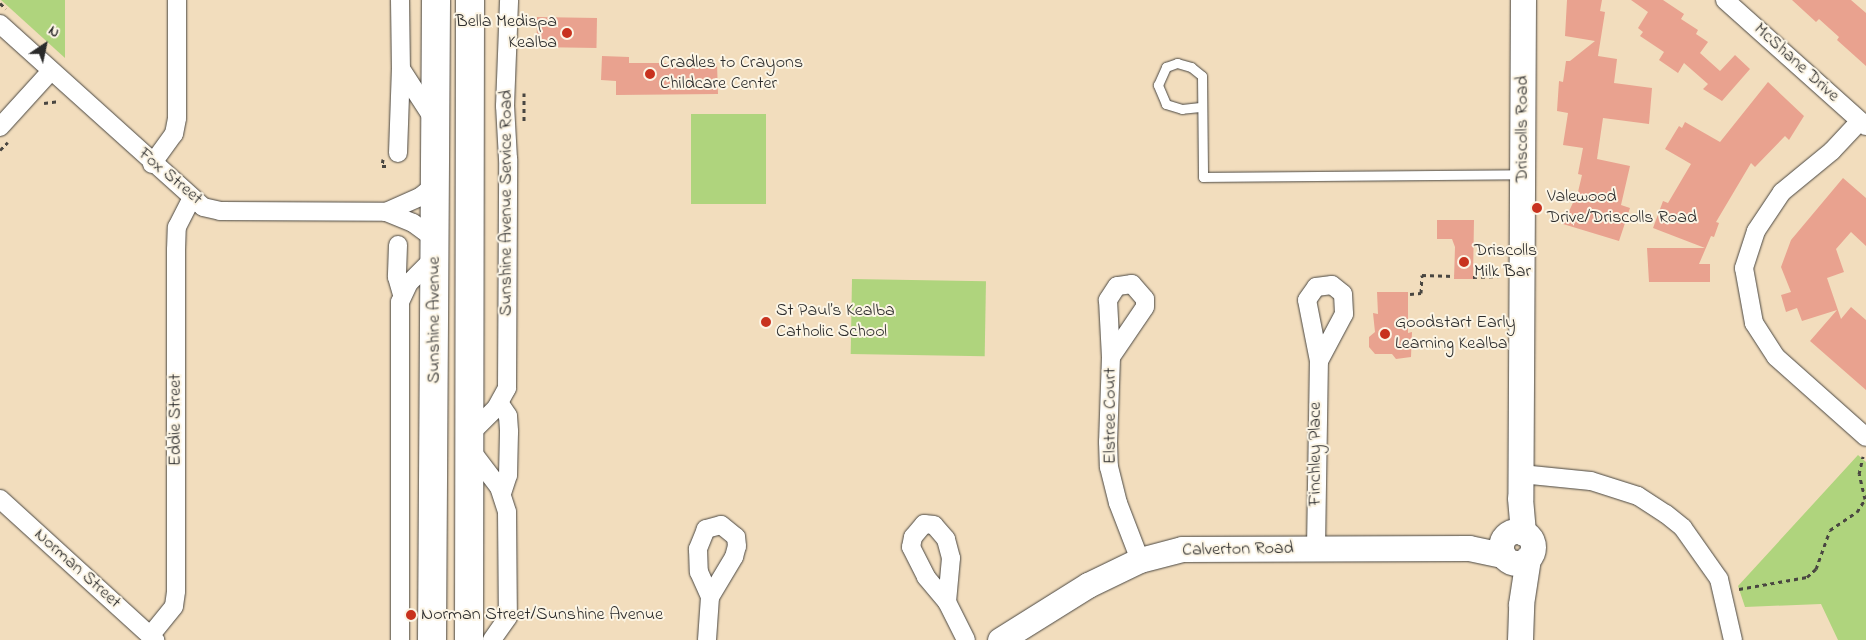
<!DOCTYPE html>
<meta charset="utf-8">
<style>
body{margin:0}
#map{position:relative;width:1866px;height:640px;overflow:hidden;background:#f2ddbd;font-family:"Indie Flower",sans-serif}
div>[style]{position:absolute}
.green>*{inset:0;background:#afd47d;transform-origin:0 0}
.building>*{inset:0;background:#e9a28f;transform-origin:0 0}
.path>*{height:3px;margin-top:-1.5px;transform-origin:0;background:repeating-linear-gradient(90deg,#494641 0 4px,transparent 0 8px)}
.roads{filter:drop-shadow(0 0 1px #494641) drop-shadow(0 0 1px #494641)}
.lane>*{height:9px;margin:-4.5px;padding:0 4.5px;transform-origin:4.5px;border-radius:4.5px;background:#fff}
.street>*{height:18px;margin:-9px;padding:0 9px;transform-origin:9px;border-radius:9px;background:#fff}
.secondary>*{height:25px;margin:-12.5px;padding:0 12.5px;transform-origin:12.5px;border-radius:12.5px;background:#fff}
.secondary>.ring{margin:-12.5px;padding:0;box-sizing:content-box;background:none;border:25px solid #fff;border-radius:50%}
.primary>*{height:28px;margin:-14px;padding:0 14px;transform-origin:14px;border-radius:14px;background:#fff}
.dots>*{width:14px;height:14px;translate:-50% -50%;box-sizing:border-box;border:2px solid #fcf5e5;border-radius:50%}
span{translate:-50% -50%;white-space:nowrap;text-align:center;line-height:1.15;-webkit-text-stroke:4px #fcf5e5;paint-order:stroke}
.poi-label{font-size:18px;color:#2b2b2b}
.right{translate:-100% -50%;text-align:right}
.left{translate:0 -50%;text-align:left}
.street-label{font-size:18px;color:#2b2b2b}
.north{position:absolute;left:20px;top:20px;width:50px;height:50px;-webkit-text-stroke:4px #fcf5e5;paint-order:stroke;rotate:34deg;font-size:14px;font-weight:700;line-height:20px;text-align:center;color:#2b2b2b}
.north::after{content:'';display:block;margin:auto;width:18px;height:22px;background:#2b2b2b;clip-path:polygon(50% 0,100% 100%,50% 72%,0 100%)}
</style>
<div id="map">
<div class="green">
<i style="clip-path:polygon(1px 0,65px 0,65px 58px)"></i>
<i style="left:691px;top:114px;width:75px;height:90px"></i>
<i style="left:852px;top:279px;width:134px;height:75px;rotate:1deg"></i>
<i style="clip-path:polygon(1858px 455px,1866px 462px,1866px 640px,1838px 640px,1821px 604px,1745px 607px,1738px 586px)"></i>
</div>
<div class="building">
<i style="clip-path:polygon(1567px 0,1602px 0,1600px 11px,1605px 12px,1598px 56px,1617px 59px,1614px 83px,1652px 88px,1649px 124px,1603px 118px,1597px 159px,1630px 166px,1621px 205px,1630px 208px,1619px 241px,1563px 224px,1578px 192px,1582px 175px,1578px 174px,1583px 148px,1563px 145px,1568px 113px,1557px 111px,1559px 81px,1563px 82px,1566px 61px,1570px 61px,1595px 41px,1565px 36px)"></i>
<i style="clip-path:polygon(1631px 0,1663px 0,1684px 14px,1681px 19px,1698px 30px,1696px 34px,1708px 42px,1700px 53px,1720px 71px,1735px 55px,1750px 69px,1722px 101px,1703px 89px,1708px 84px,1684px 63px,1678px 73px,1659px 60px,1664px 52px,1640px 36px,1643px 32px,1638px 28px,1648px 12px)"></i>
<i style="clip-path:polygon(1792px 0,1851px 0,1866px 13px,1866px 66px,1837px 40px,1839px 37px,1819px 19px,1816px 22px)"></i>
<i style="left:537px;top:17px;width:60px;height:30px;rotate:1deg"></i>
<i style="clip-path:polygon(602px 56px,629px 57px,629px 63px,717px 63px,718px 94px,616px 95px,616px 81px,601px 80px)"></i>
<i style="clip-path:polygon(1768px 82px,1804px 116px,1789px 140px,1785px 136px,1755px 167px,1751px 163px,1716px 222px,1719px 223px,1714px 237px,1711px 236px,1699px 264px,1710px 264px,1710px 282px,1649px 282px,1647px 248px,1705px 248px,1653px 228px,1663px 201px,1668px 203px,1691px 164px,1665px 149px,1679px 126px,1682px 128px,1685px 122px,1720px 142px)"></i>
<i style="clip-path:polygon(1843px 178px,1866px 198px,1866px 246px,1851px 232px,1836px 249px,1844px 272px,1827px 278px,1841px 319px,1851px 307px,1866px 320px,1866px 390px,1810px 341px,1837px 310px,1802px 321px,1797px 308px,1786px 312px,1781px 295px,1791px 292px,1781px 267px,1791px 240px)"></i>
<i style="clip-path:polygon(1437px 220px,1474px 220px,1473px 279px,1454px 279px,1455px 247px,1452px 239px,1437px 239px)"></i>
<i style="clip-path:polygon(1377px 292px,1408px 292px,1408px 333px,1412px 332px,1411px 357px,1396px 359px,1392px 354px,1375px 354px,1369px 347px,1369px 337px,1375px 332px,1373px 313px,1378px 314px)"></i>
</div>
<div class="path">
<i style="left:0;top:3px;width:8px;rotate:45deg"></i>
<i style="left:524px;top:93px;width:29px;rotate:90deg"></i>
<i style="left:44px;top:103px;width:16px;rotate:-7deg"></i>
<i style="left:0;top:150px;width:11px;rotate:-45deg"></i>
<i style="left:383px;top:159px;width:7px;rotate:98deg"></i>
<i style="left:382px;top:166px;width:7px"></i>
<i style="left:1473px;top:277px;width:27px;rotate:-2deg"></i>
<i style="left:1410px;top:294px;width:11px;rotate:-5deg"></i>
<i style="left:1421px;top:293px;width:18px;rotate:-87deg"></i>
<i style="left:1422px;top:275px;width:32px;rotate:2deg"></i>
<i style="left:1739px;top:589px;width:69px;rotate:-10deg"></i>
<i style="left:1807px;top:577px;width:12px;rotate:-42deg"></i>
<i style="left:1816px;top:569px;width:41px;rotate:-70.3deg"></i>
<i style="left:1830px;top:530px;width:32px;rotate:-34deg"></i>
<i style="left:1857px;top:512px;width:15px;rotate:-58deg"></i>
<i style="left:1865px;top:499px;width:26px;rotate:-103deg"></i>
<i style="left:1859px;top:474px;width:18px;rotate:-77deg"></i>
</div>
<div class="roads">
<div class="lane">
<i style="left:1200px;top:107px;width:18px;rotate:174deg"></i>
<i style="left:1182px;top:109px;width:17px;rotate:-163deg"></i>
<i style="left:1166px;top:104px;width:21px;rotate:-113deg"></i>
<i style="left:1158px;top:85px;width:20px;rotate:-66deg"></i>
<i style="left:1166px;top:67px;width:12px;rotate:-20deg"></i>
<i style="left:1177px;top:63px;width:15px;rotate:16deg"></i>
<i style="left:1191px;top:67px;width:14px;rotate:39deg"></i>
<i style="left:1202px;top:76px;width:101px;rotate:89.4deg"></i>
<i style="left:1203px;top:177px;width:317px;rotate:-0.5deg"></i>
</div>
<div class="street">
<i style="left:400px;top:0;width:69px;rotate:89.2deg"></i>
<i style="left:401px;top:69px;width:61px;rotate:57.1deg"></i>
<i style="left:1725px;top:0;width:189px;rotate:41.8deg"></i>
<i style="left:0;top:24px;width:273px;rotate:42deg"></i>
<i style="left:203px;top:207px;width:17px;rotate:13deg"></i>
<i style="left:220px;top:211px;width:166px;rotate:0.3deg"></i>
<i style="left:386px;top:212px;width:37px;rotate:-24deg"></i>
<i style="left:420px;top:197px;width:21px;rotate:-39deg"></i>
<i style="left:1860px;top:121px;width:41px;rotate:133deg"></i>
<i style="left:1832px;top:151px;width:65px;rotate:140.6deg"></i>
<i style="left:1782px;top:192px;width:47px;rotate:123.7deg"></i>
<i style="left:1756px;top:231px;width:39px;rotate:108deg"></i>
<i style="left:1744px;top:268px;width:56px;rotate:79.7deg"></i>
<i style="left:1754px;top:323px;width:40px;rotate:57.1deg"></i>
<i style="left:1776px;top:357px;width:120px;rotate:41.6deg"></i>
<i style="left:0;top:127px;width:76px;rotate:-47.7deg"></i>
<i style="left:398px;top:153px;width:84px;rotate:-88deg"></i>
<i style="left:152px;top:164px;width:37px;rotate:-54deg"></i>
<i style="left:174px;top:134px;width:16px;rotate:-79deg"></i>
<i style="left:177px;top:118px;width:118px;rotate:-90deg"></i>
<i style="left:386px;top:212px;width:29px;rotate:22deg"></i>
<i style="left:413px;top:223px;width:27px;rotate:36deg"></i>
<i style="left:398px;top:245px;width:32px;rotate:92deg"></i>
<i style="left:397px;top:277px;width:18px;rotate:74deg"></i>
<i style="left:1111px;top:357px;width:60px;rotate:-55.8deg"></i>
<i style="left:1145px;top:307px;width:8px;rotate:-90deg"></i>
<i style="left:1145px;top:299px;width:20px;rotate:-131deg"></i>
<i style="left:1132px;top:284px;width:15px;rotate:172deg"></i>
<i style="left:1117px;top:286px;width:17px;rotate:123deg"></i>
<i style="left:1108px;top:300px;width:57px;rotate:87deg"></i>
<i style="left:1111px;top:357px;width:85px;rotate:92deg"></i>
<i style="left:1108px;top:442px;width:25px;rotate:88deg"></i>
<i style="left:1109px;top:467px;width:37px;rotate:76deg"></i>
<i style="left:1118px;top:503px;width:61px;rotate:68.9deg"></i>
<i style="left:500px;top:404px;width:14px;rotate:56deg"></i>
<i style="left:508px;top:416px;width:16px;rotate:86deg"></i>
<i style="left:509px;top:432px;width:43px;rotate:91.3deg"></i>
<i style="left:508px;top:475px;width:19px;rotate:108deg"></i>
<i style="left:470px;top:434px;width:37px;rotate:-45deg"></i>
<i style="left:496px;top:408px;width:23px;rotate:-61deg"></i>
<i style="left:507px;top:388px;width:229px;rotate:-89.7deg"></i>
<i style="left:508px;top:159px;width:53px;rotate:-93.2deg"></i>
<i style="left:505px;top:106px;width:106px;rotate:-87.8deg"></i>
<i style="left:470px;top:449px;width:48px;rotate:52.7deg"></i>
<i style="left:499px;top:487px;width:26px;rotate:72deg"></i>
<i style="left:507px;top:512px;width:105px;rotate:89.5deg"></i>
<i style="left:508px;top:617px;width:28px;rotate:125deg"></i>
<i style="left:1521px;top:474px;width:70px;rotate:5.7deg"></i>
<i style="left:1591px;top:481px;width:49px;rotate:17.7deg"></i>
<i style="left:1638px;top:496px;width:33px;rotate:33deg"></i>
<i style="left:1666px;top:514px;width:22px;rotate:39deg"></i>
<i style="left:1683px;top:528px;width:62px;rotate:54.8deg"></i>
<i style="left:1719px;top:579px;width:63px;rotate:77.1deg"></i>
<i style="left:0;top:499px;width:210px;rotate:42.3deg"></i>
<i style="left:1316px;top:548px;width:187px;rotate:-89.1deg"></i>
<i style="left:1319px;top:361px;width:62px;rotate:-101.1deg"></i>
<i style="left:1307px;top:300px;width:16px;rotate:-55deg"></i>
<i style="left:1316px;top:287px;width:16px;rotate:-7deg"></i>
<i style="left:1332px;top:285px;width:14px;rotate:39deg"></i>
<i style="left:1343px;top:294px;width:20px;rotate:87deg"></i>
<i style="left:1344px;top:314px;width:53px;rotate:118deg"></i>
<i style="left:947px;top:602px;width:44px;rotate:-84.8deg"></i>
<i style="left:951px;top:558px;width:20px;rotate:-105deg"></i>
<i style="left:946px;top:539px;width:18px;rotate:-131deg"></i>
<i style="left:934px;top:525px;width:10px;rotate:-174deg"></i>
<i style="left:924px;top:524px;width:17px;rotate:130deg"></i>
<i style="left:913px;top:537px;width:10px;rotate:101deg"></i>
<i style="left:911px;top:547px;width:34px;rotate:63deg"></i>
<i style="left:926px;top:577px;width:33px;rotate:50deg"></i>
<i style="left:947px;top:602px;width:42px;rotate:63.4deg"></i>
<i style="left:150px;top:636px;width:38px;rotate:-51deg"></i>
<i style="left:174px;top:606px;width:15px;rotate:-82deg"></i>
<i style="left:176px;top:591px;width:341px;rotate:-90deg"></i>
<i style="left:176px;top:250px;width:23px;rotate:-88deg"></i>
<i style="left:177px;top:227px;width:30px;rotate:-63deg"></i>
<i style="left:400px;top:640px;width:338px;rotate:-90deg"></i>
<i style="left:400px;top:302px;width:21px;rotate:-65deg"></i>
<i style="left:409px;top:283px;width:38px;rotate:-45deg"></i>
<i style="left:707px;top:640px;width:43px;rotate:-86deg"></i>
<i style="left:710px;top:597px;width:47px;rotate:-59deg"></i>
<i style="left:734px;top:557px;width:11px;rotate:-75deg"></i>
<i style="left:737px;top:546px;width:9px;rotate:-96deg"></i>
<i style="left:736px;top:537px;width:19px;rotate:-141deg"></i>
<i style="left:721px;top:525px;width:16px;rotate:165deg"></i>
<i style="left:706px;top:529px;width:22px;rotate:112deg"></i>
<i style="left:698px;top:549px;width:23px;rotate:88deg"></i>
<i style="left:699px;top:572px;width:27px;rotate:66deg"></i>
</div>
<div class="secondary">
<i style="left:1523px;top:0;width:498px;rotate:90.3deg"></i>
<i style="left:1520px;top:498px;width:35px;rotate:85deg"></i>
<i class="ring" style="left:1501px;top:531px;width:7px;height:7px"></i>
<i style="left:1000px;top:640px;width:104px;rotate:-32deg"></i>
<i style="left:1088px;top:585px;width:58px;rotate:-25.7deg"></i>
<i style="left:1140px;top:560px;width:43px;rotate:-14.7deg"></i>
<i style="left:1182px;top:549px;width:287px;rotate:-0.2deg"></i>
<i style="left:1469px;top:548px;width:35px;rotate:12deg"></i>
<i style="left:1520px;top:640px;width:36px;rotate:-88deg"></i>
<i style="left:1521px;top:604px;width:47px;rotate:-81.3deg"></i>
</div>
<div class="primary">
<i style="left:432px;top:640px;width:640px;rotate:-89.64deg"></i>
<i style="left:469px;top:640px;width:640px;rotate:-89.91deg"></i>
</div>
</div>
<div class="dots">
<i style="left:567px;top:33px;background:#c8321e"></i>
<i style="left:650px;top:74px;background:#c8321e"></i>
<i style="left:1537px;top:208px;background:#c8321e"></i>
<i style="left:1464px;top:262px;background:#c8321e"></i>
<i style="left:766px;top:322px;background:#c8321e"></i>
<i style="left:1385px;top:334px;background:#c8321e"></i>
<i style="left:411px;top:615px;background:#c8321e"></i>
</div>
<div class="poi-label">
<span class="right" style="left:557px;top:33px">Bella Medispa<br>Kealba</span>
<span class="left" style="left:660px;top:74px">Cradles to Crayons<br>Childcare Center</span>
<span class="left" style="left:1547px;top:208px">Valewood<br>Drive/Driscolls Road</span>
<span class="left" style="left:1474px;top:262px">Driscolls<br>Milk Bar</span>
<span class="left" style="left:776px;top:322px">St Paul’s Kealba<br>Catholic School</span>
<span class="left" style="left:1395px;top:334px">Goodstart Early<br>Learning Kealba</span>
<span class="left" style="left:421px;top:615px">Norman Street/Sunshine Avenue</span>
</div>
<div class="street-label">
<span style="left:1796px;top:63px;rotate:42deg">McShane Drive</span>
<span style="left:1523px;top:129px;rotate:-90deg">Driscolls Road</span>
<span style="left:170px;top:177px;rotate:40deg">Fox Street</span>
<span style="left:507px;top:203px;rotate:-90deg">Sunshine Avenue Service Road</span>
<span style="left:435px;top:320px;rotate:-90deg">Sunshine Avenue</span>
<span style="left:1111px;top:416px;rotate:-90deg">Elstree Court</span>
<span style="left:176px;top:420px;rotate:-90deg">Eddie Street</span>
<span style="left:1316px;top:454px;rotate:-90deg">Finchley Place</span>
<span style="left:1238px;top:550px;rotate:-1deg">Calverton Road</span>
<span style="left:77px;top:569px;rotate:42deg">Norman Street</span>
</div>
<div class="north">N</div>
</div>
